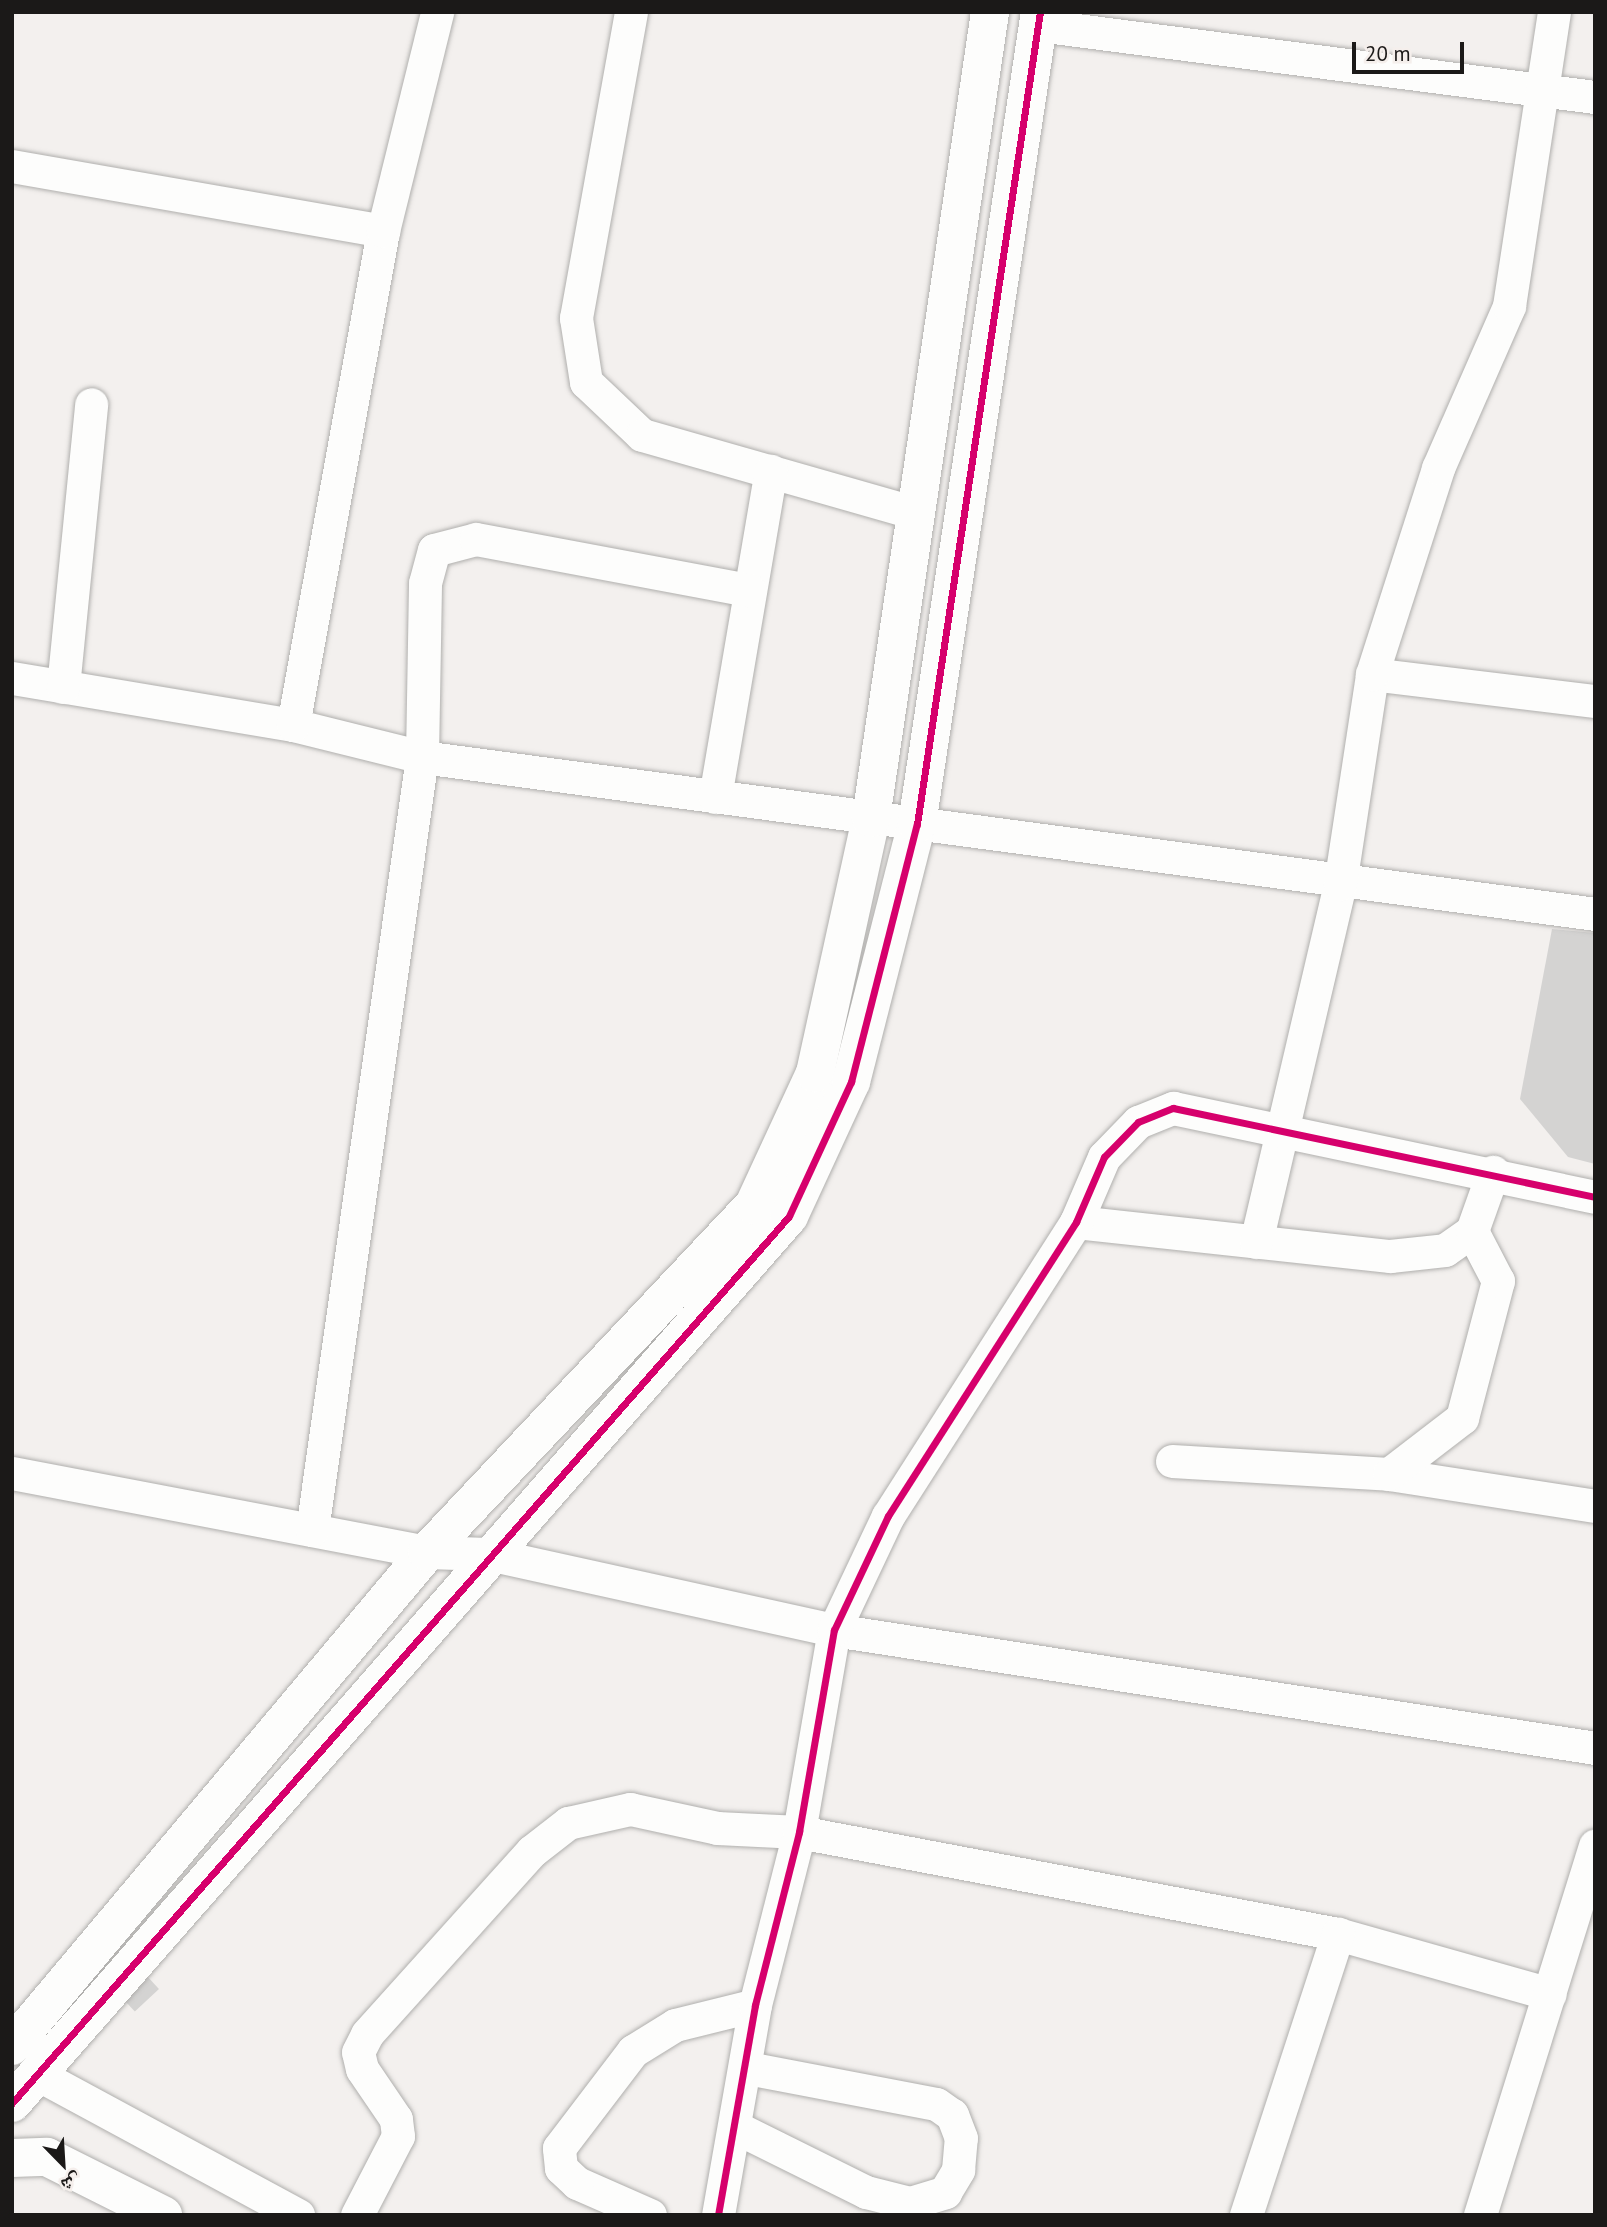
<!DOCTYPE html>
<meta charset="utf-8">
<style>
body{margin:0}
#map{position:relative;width:1607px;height:2227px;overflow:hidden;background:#f3f0ee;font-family:"PT Sans","Noto Naskh Arabic",sans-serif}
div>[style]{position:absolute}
.building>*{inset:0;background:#d4d3d2;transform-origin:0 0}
.roads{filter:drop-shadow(0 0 2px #b0afad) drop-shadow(0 0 2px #b0afad)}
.minor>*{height:33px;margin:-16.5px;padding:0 16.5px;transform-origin:16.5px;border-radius:16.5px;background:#fdfdfc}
.tertiary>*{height:38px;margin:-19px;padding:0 19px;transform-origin:19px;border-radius:19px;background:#fdfdfc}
.cycleway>*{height:7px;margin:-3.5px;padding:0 3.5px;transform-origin:3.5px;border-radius:3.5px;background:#d6006c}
span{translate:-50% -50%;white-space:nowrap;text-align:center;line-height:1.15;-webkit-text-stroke:6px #f5efec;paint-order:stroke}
.frame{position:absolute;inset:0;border:14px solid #1b1918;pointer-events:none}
.north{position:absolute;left:28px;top:2129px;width:70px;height:70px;-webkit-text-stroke:5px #f5efec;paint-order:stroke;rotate:156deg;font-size:19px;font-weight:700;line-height:28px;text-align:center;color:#1b1918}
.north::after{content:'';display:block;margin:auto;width:24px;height:32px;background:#1b1918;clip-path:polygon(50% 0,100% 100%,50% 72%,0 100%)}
.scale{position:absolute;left:1352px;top:42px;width:112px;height:32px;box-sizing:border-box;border:4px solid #1b1918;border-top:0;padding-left:9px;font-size:21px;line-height:24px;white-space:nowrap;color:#1b1918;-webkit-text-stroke:5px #f5efec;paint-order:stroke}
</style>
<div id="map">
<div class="building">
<i style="clip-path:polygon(1552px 929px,1595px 933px,1595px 1164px,1568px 1157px,1520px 1099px)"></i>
<i style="left:146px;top:1975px;width:19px;height:33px;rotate:47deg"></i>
</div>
<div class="roads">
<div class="minor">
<i style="left:631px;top:12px;width:311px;rotate:100.2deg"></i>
<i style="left:576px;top:318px;width:65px;rotate:81.1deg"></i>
<i style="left:586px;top:382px;width:77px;rotate:43.4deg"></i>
<i style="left:642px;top:435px;width:282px;rotate:15.9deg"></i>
<i style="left:1038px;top:25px;width:562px;rotate:7.37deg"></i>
<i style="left:12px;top:166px;width:377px;rotate:9.9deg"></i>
<i style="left:1372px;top:674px;width:225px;rotate:6.9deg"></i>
<i style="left:12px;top:678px;width:285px;rotate:9.5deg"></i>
<i style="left:293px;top:725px;width:133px;rotate:13.9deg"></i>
<i style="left:422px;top:757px;width:1183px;rotate:7.62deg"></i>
<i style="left:63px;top:687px;width:284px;rotate:-84.3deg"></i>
<i style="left:293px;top:725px;width:502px;rotate:-79.67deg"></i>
<i style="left:383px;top:231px;width:226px;rotate:-76.1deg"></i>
<i style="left:715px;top:797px;width:331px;rotate:-80.3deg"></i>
<i style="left:1076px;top:1222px;width:316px;rotate:6.2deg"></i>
<i style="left:1390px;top:1256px;width:55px;rotate:-6.2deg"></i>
<i style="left:1445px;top:1250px;width:33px;rotate:-35deg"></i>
<i style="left:1472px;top:1231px;width:63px;rotate:-70.4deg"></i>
<i style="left:1256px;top:1242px;width:368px;rotate:-76.8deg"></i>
<i style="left:1340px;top:884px;width:212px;rotate:-81.3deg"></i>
<i style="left:1372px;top:674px;width:216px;rotate:-72.2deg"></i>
<i style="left:1438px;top:468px;width:177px;rotate:-66.3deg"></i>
<i style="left:1509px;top:306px;width:297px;rotate:-81.3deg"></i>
<i style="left:1172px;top:1461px;width:217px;rotate:3.4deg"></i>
<i style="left:1389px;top:1474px;width:208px;rotate:8.8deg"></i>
<i style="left:12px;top:1473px;width:422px;rotate:10.8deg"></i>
<i style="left:427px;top:1552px;width:61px;rotate:1.9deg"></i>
<i style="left:488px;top:1554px;width:354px;rotate:12.4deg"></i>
<i style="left:834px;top:1630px;width:770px;rotate:8.81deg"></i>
<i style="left:1389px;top:1474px;width:92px;rotate:-37.5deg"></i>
<i style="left:1462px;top:1418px;width:142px;rotate:-75.3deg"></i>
<i style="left:1498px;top:1281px;width:56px;rotate:-117.5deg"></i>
<i style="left:312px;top:1530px;width:781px;rotate:-81.9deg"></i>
<i style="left:422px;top:757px;width:174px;rotate:-89deg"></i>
<i style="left:425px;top:583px;width:34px;rotate:-75deg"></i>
<i style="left:434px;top:550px;width:43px;rotate:-14.7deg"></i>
<i style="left:476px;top:539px;width:278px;rotate:10.6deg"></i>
<i style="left:37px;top:2074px;width:297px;rotate:28.4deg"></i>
<i style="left:737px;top:2128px;width:144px;rotate:26.4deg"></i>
<i style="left:866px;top:2192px;width:45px;rotate:14deg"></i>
<i style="left:910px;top:2203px;width:37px;rotate:-17deg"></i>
<i style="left:945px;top:2192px;width:26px;rotate:-59deg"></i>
<i style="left:958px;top:2170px;width:32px;rotate:-85deg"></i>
<i style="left:961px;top:2138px;width:25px;rotate:-111deg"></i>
<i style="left:952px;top:2115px;width:19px;rotate:-145deg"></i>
<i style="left:936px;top:2104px;width:192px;rotate:-169.2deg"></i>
<i style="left:357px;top:2215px;width:89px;rotate:-62.6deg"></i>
<i style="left:398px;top:2136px;width:17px;rotate:-97deg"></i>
<i style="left:396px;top:2119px;width:60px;rotate:-124.2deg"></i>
<i style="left:362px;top:2069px;width:17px;rotate:-103deg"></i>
<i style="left:358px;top:2052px;width:20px;rotate:-63deg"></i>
<i style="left:367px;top:2034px;width:246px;rotate:-48deg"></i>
<i style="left:532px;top:1851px;width:46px;rotate:-37.9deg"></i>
<i style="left:568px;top:1823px;width:64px;rotate:-12.7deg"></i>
<i style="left:630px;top:1809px;width:89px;rotate:12.3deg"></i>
<i style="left:717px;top:1828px;width:82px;rotate:2.8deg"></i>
<i style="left:799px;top:1832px;width:549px;rotate:10.72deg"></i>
<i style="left:1338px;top:1934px;width:220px;rotate:15.8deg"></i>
<i style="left:650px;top:2215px;width:80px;rotate:-156.3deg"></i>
<i style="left:577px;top:2183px;width:22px;rotate:-137deg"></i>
<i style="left:561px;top:2168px;width:20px;rotate:-96deg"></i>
<i style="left:559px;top:2148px;width:122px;rotate:-52.7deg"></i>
<i style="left:633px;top:2051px;width:49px;rotate:-31.8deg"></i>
<i style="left:675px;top:2025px;width:82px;rotate:-14deg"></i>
<i style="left:718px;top:2215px;width:213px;rotate:-80deg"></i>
<i style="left:755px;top:2005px;width:179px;rotate:-75.7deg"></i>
<i style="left:799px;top:1832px;width:205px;rotate:-80.2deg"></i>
<i style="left:834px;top:1630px;width:126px;rotate:-64.7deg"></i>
<i style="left:888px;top:1516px;width:349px;rotate:-57.4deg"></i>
<i style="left:1076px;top:1222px;width:71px;rotate:-66.7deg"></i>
<i style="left:1104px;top:1157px;width:49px;rotate:-45.8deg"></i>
<i style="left:1138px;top:1122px;width:38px;rotate:-22deg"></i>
<i style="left:1173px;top:1108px;width:431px;rotate:11.9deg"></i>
<i style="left:1246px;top:2215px;width:296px;rotate:-71.9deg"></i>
<i style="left:1480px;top:2215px;width:387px;rotate:-72.7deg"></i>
</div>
<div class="tertiary">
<i style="left:12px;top:2046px;width:645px;rotate:-49.97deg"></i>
<i style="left:427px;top:1552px;width:477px;rotate:-46.7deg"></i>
<i style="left:754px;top:1205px;width:145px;rotate:-65.2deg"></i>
<i style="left:815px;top:1073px;width:261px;rotate:-77.6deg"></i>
<i style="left:871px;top:818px;width:815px;rotate:-81.6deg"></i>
<i style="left:12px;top:2103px;width:1179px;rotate:-48.78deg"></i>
<i style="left:789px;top:1216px;width:148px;rotate:-65.2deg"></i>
<i style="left:851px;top:1082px;width:266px;rotate:-75.7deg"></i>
<i style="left:917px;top:824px;width:821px;rotate:-81.39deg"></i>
<i style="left:12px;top:2158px;width:35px;rotate:-2deg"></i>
<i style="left:47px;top:2157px;width:130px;rotate:26.6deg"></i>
</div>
</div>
<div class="cycleway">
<i style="left:12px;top:2103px;width:1179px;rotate:-48.78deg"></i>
<i style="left:789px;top:1216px;width:148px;rotate:-65.2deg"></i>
<i style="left:851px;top:1082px;width:266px;rotate:-75.7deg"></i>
<i style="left:917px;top:824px;width:821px;rotate:-81.39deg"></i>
<i style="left:718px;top:2215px;width:213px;rotate:-80deg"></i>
<i style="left:755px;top:2005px;width:179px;rotate:-75.7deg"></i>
<i style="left:799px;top:1832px;width:205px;rotate:-80.2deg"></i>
<i style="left:834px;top:1630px;width:126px;rotate:-64.7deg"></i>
<i style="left:888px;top:1516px;width:349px;rotate:-57.4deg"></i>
<i style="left:1076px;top:1222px;width:71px;rotate:-66.7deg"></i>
<i style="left:1104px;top:1157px;width:49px;rotate:-45.8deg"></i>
<i style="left:1138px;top:1122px;width:38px;rotate:-22deg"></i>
<i style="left:1173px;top:1108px;width:431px;rotate:11.9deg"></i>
</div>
<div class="frame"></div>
<div class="north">ش</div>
<div class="scale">20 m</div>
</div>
